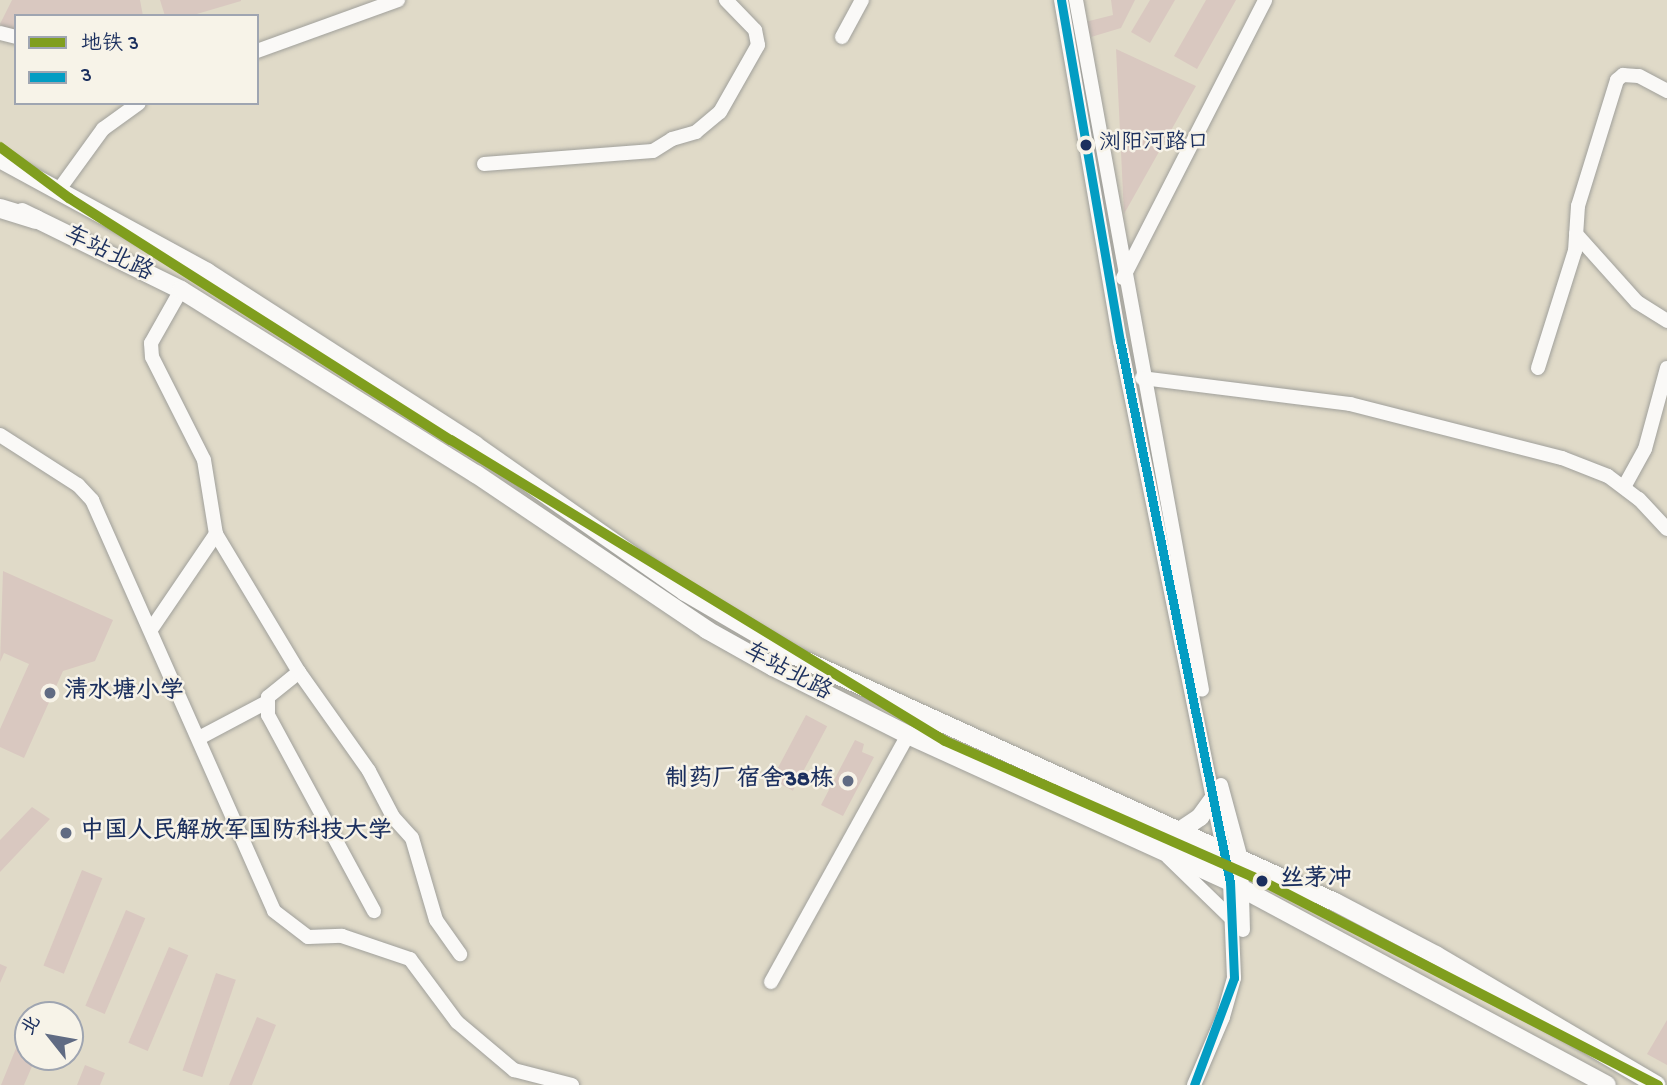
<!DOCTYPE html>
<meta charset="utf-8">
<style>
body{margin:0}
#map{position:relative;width:1667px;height:1085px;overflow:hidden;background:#e0dac8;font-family:"Gochi Hand","LXGW WenKai TC",sans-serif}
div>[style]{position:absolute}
.building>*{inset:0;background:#d9c8c0;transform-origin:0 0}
.roads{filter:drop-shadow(0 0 2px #a0a09b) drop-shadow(0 0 2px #a0a09b)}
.minor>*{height:14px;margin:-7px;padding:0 7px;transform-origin:7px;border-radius:7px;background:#faf9f7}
.major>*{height:18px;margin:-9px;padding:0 9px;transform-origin:9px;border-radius:9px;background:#faf9f7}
.highway>*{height:19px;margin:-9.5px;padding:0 9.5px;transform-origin:9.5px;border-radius:9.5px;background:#faf9f7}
.bus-1>*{height:9px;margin:-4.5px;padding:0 4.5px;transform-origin:4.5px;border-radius:4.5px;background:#039dc3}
.metro-1>*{height:10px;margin:-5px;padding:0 5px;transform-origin:5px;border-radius:5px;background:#809e1e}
.dots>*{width:19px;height:19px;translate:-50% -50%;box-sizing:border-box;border:4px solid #f7f3e8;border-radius:50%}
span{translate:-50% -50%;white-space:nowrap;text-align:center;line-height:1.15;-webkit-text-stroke:5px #f7f3e8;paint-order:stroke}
.bus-label{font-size:22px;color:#1b2f5e}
.left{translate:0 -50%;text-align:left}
.street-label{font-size:24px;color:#1b2f5e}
.poi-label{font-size:24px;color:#1b2f5e;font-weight:700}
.right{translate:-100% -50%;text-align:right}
.stop-label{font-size:24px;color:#1b2f5e;font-weight:700}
.legend{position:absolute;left:14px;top:14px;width:245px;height:91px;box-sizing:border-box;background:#f7f3e8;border:2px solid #9fa5b1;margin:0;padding:9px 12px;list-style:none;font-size:21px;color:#1b2f5e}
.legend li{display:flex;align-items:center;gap:14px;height:35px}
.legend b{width:35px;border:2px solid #9fa5b1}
.north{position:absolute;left:14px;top:1001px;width:70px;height:70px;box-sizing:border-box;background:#f7f3e8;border:2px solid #9fa5b1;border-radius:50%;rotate:301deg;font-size:19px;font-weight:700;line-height:28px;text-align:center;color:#1b2f5e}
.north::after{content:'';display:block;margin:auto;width:24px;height:32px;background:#606b83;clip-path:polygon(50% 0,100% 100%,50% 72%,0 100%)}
</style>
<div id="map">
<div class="building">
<i style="clip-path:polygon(12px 0,140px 0,143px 16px,16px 16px,16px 36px,0 24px)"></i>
<i style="clip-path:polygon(160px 0,241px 0,241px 1px,190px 16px,165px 16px)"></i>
<i style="clip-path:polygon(1111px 0,1135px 0,1121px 28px,1091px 37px,1085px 22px,1113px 15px)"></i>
<i style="clip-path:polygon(1150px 0,1175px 0,1150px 43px,1131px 32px)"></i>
<i style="clip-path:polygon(1206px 0,1236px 0,1197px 69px,1174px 56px)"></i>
<i style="clip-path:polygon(1116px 49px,1196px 86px,1124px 214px)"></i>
<i style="clip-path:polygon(3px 571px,113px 620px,95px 661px,63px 671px,24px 758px,0 747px,0 729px,29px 664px,4px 653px,0 662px)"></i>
<i style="left:806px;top:715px;width:24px;height:73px;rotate:28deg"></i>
<i style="clip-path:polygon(855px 740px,864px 744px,862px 752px,874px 757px,843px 816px,821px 805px)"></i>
<i style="clip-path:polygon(32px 807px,50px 819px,0 872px,0 840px)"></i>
<i style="left:82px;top:870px;width:22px;height:103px;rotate:22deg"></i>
<i style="left:126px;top:910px;width:21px;height:104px;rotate:23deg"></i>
<i style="left:169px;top:947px;width:21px;height:104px;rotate:23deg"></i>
<i style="clip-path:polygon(0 964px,7px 967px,0 983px)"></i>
<i style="left:216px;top:973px;width:21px;height:103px;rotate:19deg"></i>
<i style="clip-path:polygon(257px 1017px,276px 1025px,252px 1085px,229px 1085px)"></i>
<i style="clip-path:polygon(28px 1019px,28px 1057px,36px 1057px,24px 1085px,1px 1085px)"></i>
<i style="clip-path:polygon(1667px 1020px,1667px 1065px,1647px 1054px)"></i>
<i style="clip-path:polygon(85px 1065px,105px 1073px,100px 1085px,77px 1085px)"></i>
</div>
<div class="roads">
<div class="minor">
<i style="left:1061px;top:0;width:346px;rotate:80.2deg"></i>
<i style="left:1120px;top:341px;width:552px;rotate:78.51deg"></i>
<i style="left:1230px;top:882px;width:96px;rotate:87.6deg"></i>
<i style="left:1234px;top:978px;width:41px;rotate:105.8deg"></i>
<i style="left:1223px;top:1017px;width:74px;rotate:113.1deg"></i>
<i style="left:1076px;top:0;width:701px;rotate:79.65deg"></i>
<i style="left:0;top:33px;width:16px;rotate:14deg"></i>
<i style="left:842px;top:37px;width:42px;rotate:-61.6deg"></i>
<i style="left:257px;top:51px;width:150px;rotate:-19.9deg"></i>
<i style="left:484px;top:164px;width:169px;rotate:-4.4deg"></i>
<i style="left:653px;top:151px;width:22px;rotate:-32deg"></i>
<i style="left:672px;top:139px;width:25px;rotate:-16deg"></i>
<i style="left:696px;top:132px;width:31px;rotate:-40deg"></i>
<i style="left:720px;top:112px;width:77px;rotate:-60.4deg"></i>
<i style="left:758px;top:45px;width:15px;rotate:-101deg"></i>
<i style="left:755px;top:30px;width:42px;rotate:-134deg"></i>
<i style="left:58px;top:191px;width:77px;rotate:-54deg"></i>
<i style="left:103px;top:129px;width:44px;rotate:-35.8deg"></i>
<i style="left:1576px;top:234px;width:91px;rotate:48.1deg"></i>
<i style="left:1637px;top:302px;width:36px;rotate:32deg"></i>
<i style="left:1123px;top:278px;width:312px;rotate:-62.9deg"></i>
<i style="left:181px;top:290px;width:61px;rotate:119.5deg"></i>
<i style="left:151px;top:343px;width:14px;rotate:86deg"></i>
<i style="left:152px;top:357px;width:115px;rotate:63.2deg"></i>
<i style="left:204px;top:460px;width:75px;rotate:80.8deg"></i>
<i style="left:216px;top:534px;width:161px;rotate:59deg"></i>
<i style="left:299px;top:672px;width:40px;rotate:141deg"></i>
<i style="left:268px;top:697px;width:18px;rotate:90deg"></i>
<i style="left:268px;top:715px;width:223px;rotate:61.6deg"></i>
<i style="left:1538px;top:368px;width:123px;rotate:-72.5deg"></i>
<i style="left:1575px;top:251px;width:45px;rotate:-86.2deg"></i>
<i style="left:1578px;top:206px;width:132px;rotate:-72.8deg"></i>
<i style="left:1617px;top:80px;width:8px;rotate:-40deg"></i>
<i style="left:1623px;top:75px;width:16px;rotate:4deg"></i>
<i style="left:1639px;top:76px;width:32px;rotate:28deg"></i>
<i style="left:1142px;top:378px;width:210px;rotate:7.1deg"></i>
<i style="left:1350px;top:404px;width:219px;rotate:14.3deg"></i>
<i style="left:1562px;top:458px;width:49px;rotate:21.4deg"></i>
<i style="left:1608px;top:476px;width:39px;rotate:37deg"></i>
<i style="left:1639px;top:499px;width:41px;rotate:47deg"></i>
<i style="left:0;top:435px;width:93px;rotate:32.7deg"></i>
<i style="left:78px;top:485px;width:21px;rotate:47deg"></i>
<i style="left:92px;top:500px;width:449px;rotate:66.1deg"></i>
<i style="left:274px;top:911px;width:43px;rotate:37.4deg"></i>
<i style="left:308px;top:937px;width:34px;rotate:-2deg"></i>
<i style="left:342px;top:936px;width:72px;rotate:18.7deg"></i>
<i style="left:410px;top:959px;width:79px;rotate:53.3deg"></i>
<i style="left:457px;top:1022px;width:75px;rotate:40.1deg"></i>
<i style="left:514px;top:1070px;width:60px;rotate:14.5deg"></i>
<i style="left:1624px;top:487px;width:43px;rotate:-61.1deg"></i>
<i style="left:1645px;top:449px;width:84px;rotate:-74.8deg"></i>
<i style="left:152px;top:628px;width:114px;rotate:-55.8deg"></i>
<i style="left:299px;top:672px;width:121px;rotate:54.7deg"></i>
<i style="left:369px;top:771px;width:52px;rotate:62.4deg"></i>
<i style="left:393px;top:817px;width:28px;rotate:48deg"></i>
<i style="left:412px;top:838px;width:85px;rotate:73.7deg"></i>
<i style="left:436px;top:920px;width:42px;rotate:54.8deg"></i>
<i style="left:199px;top:738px;width:75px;rotate:-27.9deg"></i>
<i style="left:1221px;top:785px;width:77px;rotate:74.9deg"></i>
<i style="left:1241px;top:859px;width:71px;rotate:88.4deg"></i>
<i style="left:1168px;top:857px;width:92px;rotate:44.1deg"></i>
<i style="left:771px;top:982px;width:282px;rotate:-61deg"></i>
</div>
<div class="major">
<i style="left:0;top:159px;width:236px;rotate:28.6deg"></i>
<i style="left:207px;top:272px;width:319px;rotate:32.8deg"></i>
<i style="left:475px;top:445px;width:256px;rotate:35deg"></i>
<i style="left:685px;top:592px;width:123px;rotate:30.3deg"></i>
<i style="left:791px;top:654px;width:598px;rotate:24.51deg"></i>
<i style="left:1335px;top:902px;width:114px;rotate:27.7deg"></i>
<i style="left:1436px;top:955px;width:256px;rotate:30.5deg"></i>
<i style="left:22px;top:212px;width:177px;rotate:26.1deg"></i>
<i style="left:181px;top:290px;width:348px;rotate:32deg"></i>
<i style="left:476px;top:474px;width:279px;rotate:34deg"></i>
<i style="left:707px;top:630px;width:76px;rotate:29.3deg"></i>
<i style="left:773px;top:667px;width:151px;rotate:26.7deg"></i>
<i style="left:908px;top:735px;width:354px;rotate:24.5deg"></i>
<i style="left:1230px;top:882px;width:428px;rotate:28.3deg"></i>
<i style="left:1178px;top:832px;width:27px;rotate:-34deg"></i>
<i style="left:1200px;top:817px;width:26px;rotate:-54deg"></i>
</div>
<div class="highway">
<i style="left:0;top:208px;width:37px;rotate:17deg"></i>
</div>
</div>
<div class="bus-1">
<i style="left:1061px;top:0;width:346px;rotate:80.2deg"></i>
<i style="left:1120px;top:341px;width:552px;rotate:78.51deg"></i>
<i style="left:1230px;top:882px;width:96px;rotate:87.6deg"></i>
<i style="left:1234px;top:978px;width:114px;rotate:110.5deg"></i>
</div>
<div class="metro-1">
<i style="left:0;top:147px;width:86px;rotate:36.5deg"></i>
<i style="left:69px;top:198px;width:452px;rotate:32.4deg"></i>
<i style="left:451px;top:440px;width:578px;rotate:31.35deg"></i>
<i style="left:945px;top:741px;width:344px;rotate:23.8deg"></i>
<i style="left:1260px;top:880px;width:448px;rotate:27.3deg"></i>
</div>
<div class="dots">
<i style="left:1086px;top:145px;background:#1b2f5e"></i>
<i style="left:50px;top:693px;background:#606b83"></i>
<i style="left:848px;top:781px;background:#606b83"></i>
<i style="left:66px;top:833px;background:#606b83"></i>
<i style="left:1262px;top:881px;background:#1b2f5e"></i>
</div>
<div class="bus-label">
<span class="left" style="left:1099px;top:145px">浏阳河路口</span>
</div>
<div class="street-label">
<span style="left:108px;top:255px;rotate:26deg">车站北路</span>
<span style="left:787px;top:673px;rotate:28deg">车站北路</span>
</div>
<div class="poi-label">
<span class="left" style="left:64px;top:693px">清水塘小学</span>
<span class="right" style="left:834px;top:781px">制药厂宿舍38栋</span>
<span class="left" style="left:80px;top:833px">中国人民解放军国防科技大学</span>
</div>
<div class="stop-label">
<span class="left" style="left:1280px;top:881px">丝茅冲</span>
</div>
<ul class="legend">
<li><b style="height:9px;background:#809e1e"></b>地铁 3</li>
<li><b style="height:9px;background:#039dc3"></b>3</li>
</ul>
<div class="north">北</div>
</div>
